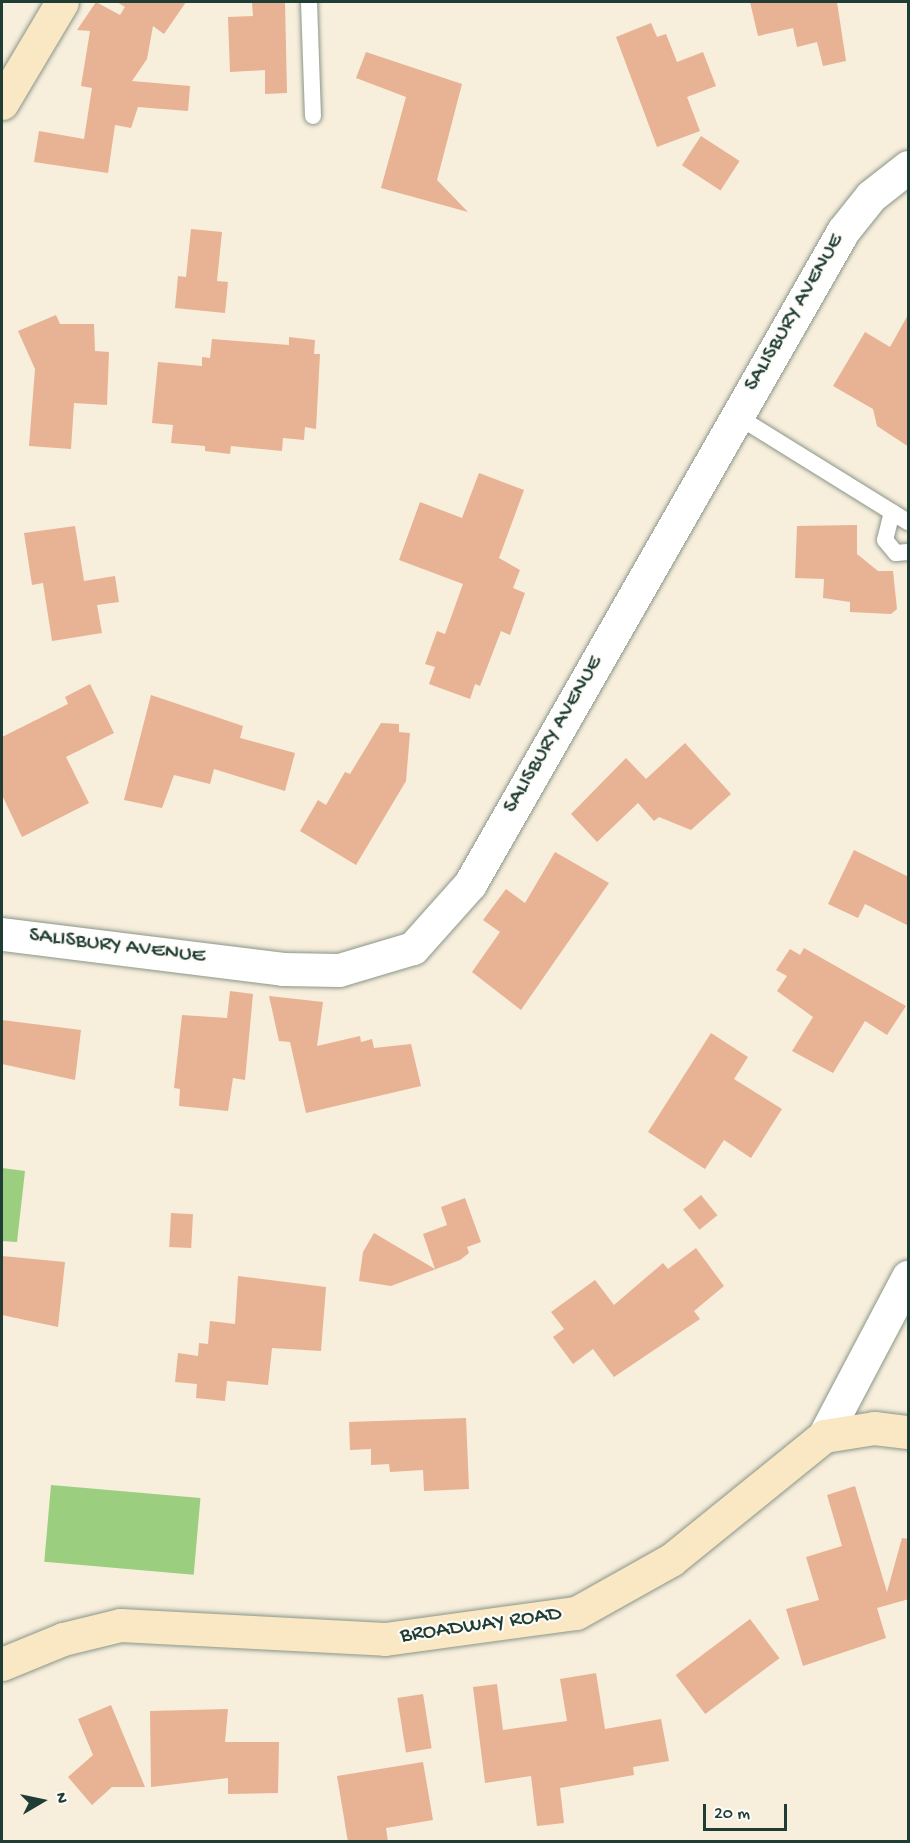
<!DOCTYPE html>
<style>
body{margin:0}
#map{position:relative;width:910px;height:1843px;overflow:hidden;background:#f7eedc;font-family:"Gochi Hand",sans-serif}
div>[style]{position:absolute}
.green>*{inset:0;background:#9bce7e;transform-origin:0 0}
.building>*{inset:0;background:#e8b294;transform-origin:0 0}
.roads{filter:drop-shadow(0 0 2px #8b9688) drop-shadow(0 0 2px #8b9688)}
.lane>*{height:16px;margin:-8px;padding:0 8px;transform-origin:8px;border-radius:8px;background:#fff}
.street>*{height:33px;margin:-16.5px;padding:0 16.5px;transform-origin:16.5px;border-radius:16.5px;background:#fff}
.secondary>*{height:33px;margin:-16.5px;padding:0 16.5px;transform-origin:16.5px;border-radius:16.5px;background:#fae7c3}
span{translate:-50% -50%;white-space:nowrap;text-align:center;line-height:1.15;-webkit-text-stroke:4.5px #fdfcf7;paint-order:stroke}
.street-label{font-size:22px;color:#1f3d34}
.frame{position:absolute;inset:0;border:3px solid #1f3d34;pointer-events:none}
.north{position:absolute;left:12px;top:1771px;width:60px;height:60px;-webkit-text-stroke:4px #fdfcf7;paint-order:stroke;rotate:81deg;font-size:16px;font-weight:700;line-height:24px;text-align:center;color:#1f3d34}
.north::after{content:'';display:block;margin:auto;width:21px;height:27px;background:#1f3d34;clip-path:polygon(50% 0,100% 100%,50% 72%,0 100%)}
.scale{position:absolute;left:703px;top:1804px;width:84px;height:27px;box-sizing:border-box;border:3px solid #1f3d34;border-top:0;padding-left:8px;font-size:18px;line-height:21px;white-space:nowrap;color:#1f3d34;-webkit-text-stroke:4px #fdfcf7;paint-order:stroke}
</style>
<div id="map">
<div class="green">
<i style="clip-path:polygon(2px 1168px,25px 1171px,17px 1242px,2px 1241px)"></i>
<i style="left:51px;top:1485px;width:150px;height:77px;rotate:5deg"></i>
</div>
<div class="building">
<i style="clip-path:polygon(96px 2px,120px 15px,125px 7px,117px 2px,186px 2px,164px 34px,153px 26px,147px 59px,132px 81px,190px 86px,188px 111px,138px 107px,131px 128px,115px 125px,108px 173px,34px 162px,39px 131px,84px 139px,92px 88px,81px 86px,90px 31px,77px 30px)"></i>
<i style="clip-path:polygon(285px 2px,287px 93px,265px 94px,265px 70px,230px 72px,228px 17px,253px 16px,252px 3px)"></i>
<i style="clip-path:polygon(750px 2px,837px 2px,846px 61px,823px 66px,817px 42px,797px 47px,793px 28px,758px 36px)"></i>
<i style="clip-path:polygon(651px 23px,657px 37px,666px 34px,677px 62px,703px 52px,716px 86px,687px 97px,700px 131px,657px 147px,616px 37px)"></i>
<i style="clip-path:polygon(366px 52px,462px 84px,437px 180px,468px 212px,381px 188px,406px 97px,356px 78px)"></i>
<i style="left:701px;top:136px;width:46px;height:35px;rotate:33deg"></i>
<i style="clip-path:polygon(191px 229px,222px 232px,217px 281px,228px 282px,225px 313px,175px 308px,178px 276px,186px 277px)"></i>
<i style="clip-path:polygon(909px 313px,909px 447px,877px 426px,873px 409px,833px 386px,865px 332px,890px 347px)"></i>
<i style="clip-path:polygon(56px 315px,60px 324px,94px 324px,95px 351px,109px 352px,107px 405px,74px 403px,71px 449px,29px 446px,35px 369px,18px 331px)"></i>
<i style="clip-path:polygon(289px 337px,315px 340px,314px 354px,320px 354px,316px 429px,305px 427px,304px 440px,283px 438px,282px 451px,231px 446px,230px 454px,205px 451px,205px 446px,171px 443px,173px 425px,152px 423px,158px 362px,202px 366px,202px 357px,210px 358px,212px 339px,289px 345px)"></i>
<i style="clip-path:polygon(479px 473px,524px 490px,499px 558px,520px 570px,513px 588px,525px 593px,510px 635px,501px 631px,480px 686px,475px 684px,470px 699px,429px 684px,435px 667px,425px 664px,437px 631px,445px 634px,463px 584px,399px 560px,420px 502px,462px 518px)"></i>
<i style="clip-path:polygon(857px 525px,857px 554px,878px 571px,893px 571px,897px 609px,891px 614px,850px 612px,850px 602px,823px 598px,824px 579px,795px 578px,797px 526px)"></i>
<i style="clip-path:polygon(75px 526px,84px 581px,115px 576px,119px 602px,97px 605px,102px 633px,52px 641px,43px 583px,32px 585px,24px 533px)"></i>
<i style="clip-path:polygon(90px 684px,114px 733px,66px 757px,89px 803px,22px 837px,2px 795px,2px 737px,68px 704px,65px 697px)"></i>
<i style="clip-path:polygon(151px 695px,243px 726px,240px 738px,295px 753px,285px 791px,214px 769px,210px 784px,174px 775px,162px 808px,124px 800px)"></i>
<i style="clip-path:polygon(381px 723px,399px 724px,399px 732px,410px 733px,406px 781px,356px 865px,300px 831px,318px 800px,326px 805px,345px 772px,350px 774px)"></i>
<i style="clip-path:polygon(685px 743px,731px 794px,691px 830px,659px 817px,654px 821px,638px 803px,597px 842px,571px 814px,626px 758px,646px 779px)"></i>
<i style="clip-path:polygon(854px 850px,909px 877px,909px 926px,865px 904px,858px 918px,828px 904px)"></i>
<i style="clip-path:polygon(555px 852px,609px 883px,521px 1010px,472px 972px,500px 932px,483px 920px,506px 889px,525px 903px)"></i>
<i style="clip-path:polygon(804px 948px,906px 1006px,887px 1035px,865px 1021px,833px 1073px,792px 1051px,813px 1017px,777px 991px,787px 976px,776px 970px,790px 949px,800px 955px)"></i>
<i style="clip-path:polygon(230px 991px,253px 994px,245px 1080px,233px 1078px,228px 1111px,179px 1106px,180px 1089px,174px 1088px,182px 1015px,227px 1018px)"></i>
<i style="clip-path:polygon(269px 996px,323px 1002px,317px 1046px,360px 1036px,361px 1042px,372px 1039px,374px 1048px,411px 1044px,421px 1086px,306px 1113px,290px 1042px,279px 1041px)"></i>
<i style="clip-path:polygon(2px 1020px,81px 1030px,75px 1080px,2px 1064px)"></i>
<i style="clip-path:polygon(711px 1033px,748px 1057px,734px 1079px,782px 1109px,751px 1158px,724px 1140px,705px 1169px,648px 1132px)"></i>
<i style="left:701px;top:1195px;width:26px;height:23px;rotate:51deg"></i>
<i style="clip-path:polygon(465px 1198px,481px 1242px,467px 1247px,469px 1253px,460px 1260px,391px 1286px,359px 1281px,363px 1252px,374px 1233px,435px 1269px,423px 1234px,447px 1225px,441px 1207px)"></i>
<i style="left:171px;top:1213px;width:22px;height:34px;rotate:3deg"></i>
<i style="clip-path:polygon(696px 1248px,724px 1286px,694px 1311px,700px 1319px,614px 1377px,593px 1349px,573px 1364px,553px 1337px,564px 1329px,551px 1312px,595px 1280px,614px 1305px,663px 1263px,668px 1269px)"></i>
<i style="clip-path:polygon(2px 1256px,65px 1262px,58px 1327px,2px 1315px)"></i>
<i style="clip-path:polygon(238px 1276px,326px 1287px,321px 1351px,272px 1348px,268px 1385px,227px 1381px,225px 1401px,196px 1398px,197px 1384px,175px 1382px,178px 1353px,198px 1356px,199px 1343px,208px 1344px,210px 1321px,235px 1324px)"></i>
<i style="clip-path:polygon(466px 1418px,469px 1489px,424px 1491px,423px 1470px,390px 1472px,389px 1464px,371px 1465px,371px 1449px,350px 1450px,349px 1422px)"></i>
<i style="clip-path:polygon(855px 1486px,887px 1592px,902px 1538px,909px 1539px,909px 1599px,877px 1608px,886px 1638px,803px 1666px,786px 1609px,819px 1600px,806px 1557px,842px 1546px,827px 1495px)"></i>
<i style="left:750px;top:1619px;width:49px;height:93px;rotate:53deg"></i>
<i style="clip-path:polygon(596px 1673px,605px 1729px,661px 1719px,669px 1761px,633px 1767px,634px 1775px,560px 1788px,564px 1823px,537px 1826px,531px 1776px,485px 1783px,473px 1687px,497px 1684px,503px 1730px,567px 1721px,560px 1679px)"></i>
<i style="left:423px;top:1694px;width:55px;height:26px;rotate:81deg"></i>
<i style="clip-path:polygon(111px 1705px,145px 1787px,112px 1787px,92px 1805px,68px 1777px,93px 1755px,78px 1719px)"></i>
<i style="clip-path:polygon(228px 1709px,225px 1742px,279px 1742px,278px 1793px,228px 1794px,228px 1778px,151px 1787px,150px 1711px)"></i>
<i style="clip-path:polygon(423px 1762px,433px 1820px,386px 1828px,388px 1842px,348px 1842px,337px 1776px)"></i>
</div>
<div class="roads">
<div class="lane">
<i style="left:309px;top:2px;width:114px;rotate:88deg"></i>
<i style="left:737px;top:416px;width:201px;rotate:31.8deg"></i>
<i style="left:892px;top:512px;width:29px;rotate:104deg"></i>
<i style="left:885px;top:540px;width:17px;rotate:50deg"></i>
<i style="left:896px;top:553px;width:12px;rotate:-5deg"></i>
</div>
<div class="street">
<i style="left:2px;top:934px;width:283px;rotate:7.1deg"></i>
<i style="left:283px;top:969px;width:56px;rotate:1deg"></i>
<i style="left:339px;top:970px;width:77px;rotate:-16.6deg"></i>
<i style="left:413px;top:948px;width:86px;rotate:-48.3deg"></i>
<i style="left:470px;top:884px;width:752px;rotate:-60.26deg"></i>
<i style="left:843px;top:231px;width:45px;rotate:-51.3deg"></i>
<i style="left:871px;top:196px;width:47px;rotate:-38.1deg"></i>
<i style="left:824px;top:1436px;width:180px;rotate:-62.2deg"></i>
</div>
<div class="secondary">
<i style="left:2px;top:103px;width:117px;rotate:-59.3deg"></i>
<i style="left:2px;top:1664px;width:66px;rotate:-22.3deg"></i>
<i style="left:63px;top:1639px;width:59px;rotate:-13.8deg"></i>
<i style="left:120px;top:1625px;width:265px;rotate:3deg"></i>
<i style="left:385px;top:1639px;width:193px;rotate:-7.8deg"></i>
<i style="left:576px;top:1613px;width:109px;rotate:-29.2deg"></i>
<i style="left:671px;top:1560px;width:197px;rotate:-39deg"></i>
<i style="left:824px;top:1436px;width:51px;rotate:-9.1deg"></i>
<i style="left:874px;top:1428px;width:34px;rotate:7deg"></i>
</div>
</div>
<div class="street-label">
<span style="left:795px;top:313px;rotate:-60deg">SALISBURY AVENUE</span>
<span style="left:554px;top:735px;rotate:-60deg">SALISBURY AVENUE</span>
<span style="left:117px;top:947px;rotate:7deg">SALISBURY AVENUE</span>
<span style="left:481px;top:1626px;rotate:-8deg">BROADWAY ROAD</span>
</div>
<div class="frame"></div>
<div class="north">N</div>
<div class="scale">20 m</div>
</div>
